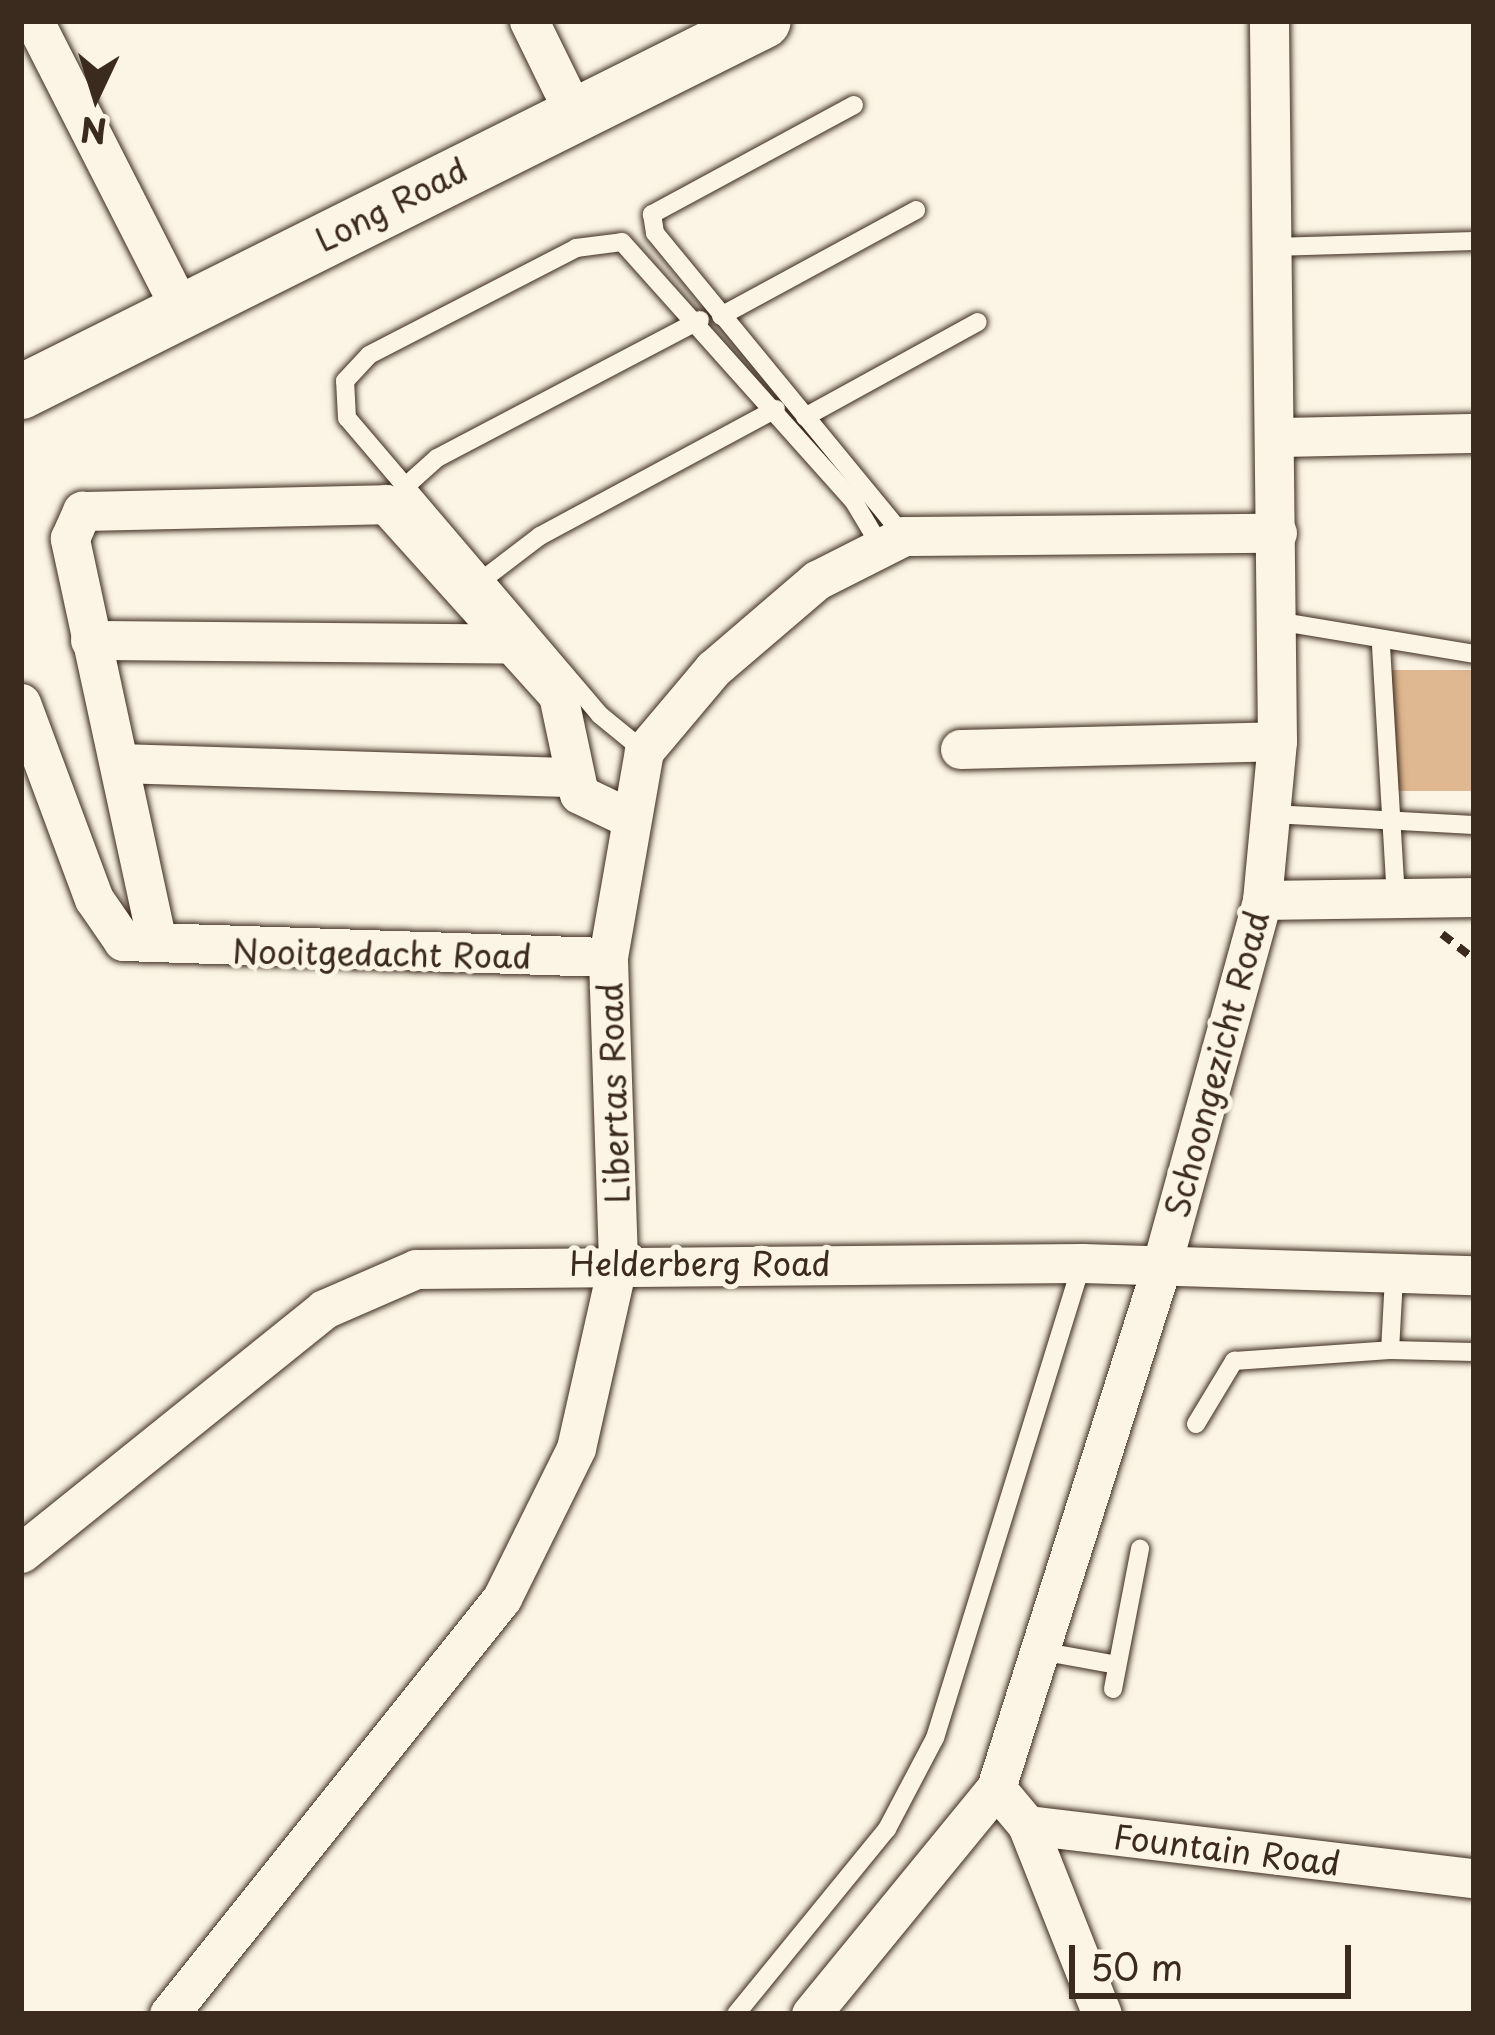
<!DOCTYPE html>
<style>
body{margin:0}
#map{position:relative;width:1495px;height:2035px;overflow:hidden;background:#fcf5e5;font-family:"Playpen Sans",sans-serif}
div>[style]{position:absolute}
.building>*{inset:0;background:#dfb790;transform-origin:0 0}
.path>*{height:8px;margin-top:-4px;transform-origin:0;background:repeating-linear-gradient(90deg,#3b2a1e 0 12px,transparent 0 21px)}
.roads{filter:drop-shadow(0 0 3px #3b2a1e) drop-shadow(0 0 3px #3b2a1e)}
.service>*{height:18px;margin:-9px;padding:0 9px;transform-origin:9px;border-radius:9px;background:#fcf5e5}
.minor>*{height:39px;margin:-19.5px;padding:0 19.5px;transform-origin:19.5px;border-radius:19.5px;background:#fcf5e5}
.secondary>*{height:54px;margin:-27px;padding:0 27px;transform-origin:27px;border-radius:27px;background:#fcf5e5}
span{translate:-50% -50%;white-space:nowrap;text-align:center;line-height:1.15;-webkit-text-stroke:10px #fcf5e5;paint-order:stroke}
.street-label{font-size:33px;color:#3b2a1e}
.frame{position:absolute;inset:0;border:24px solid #3b2a1e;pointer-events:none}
.north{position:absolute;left:36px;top:36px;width:120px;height:120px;-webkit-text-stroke:9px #fcf5e5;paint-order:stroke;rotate:184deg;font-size:33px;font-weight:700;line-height:48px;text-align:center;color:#3b2a1e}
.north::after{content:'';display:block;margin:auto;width:42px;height:54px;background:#3b2a1e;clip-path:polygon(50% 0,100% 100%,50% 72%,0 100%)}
.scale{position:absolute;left:1069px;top:1945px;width:282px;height:54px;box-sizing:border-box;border:6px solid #3b2a1e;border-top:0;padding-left:15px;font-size:36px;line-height:42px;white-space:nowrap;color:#3b2a1e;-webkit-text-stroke:9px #fcf5e5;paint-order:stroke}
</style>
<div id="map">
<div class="building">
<i style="left:1390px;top:670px;width:84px;height:121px"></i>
</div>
<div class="path">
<i style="left:1442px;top:934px;width:41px;rotate:38deg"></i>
</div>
<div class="roads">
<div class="service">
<i style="left:854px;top:105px;width:230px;rotate:151.6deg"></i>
<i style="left:652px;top:214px;width:19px;rotate:81deg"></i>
<i style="left:655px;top:233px;width:392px;rotate:50.6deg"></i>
<i style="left:1273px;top:247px;width:201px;rotate:-1.7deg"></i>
<i style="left:721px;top:316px;width:222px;rotate:-28.5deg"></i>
<i style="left:805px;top:417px;width:197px;rotate:-28.8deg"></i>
<i style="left:407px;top:485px;width:40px;rotate:-42deg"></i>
<i style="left:437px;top:458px;width:297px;rotate:-27.7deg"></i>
<i style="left:485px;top:578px;width:69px;rotate:-37.4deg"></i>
<i style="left:540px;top:536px;width:268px;rotate:-28.3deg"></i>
<i style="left:1277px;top:621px;width:200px;rotate:9.5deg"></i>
<i style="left:1381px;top:646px;width:252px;rotate:86.6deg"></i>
<i style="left:644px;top:751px;width:57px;rotate:-140.7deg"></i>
<i style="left:600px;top:715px;width:390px;rotate:-130.4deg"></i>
<i style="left:347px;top:418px;width:37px;rotate:-93deg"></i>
<i style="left:345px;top:381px;width:35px;rotate:-47deg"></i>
<i style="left:369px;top:355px;width:233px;rotate:-27.3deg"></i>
<i style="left:576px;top:248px;width:46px;rotate:-7.4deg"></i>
<i style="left:622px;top:242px;width:346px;rotate:48.2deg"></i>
<i style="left:853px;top:500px;width:55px;rotate:59.2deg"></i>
<i style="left:1272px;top:814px;width:202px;rotate:3.1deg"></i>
<i style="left:1394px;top:1277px;width:73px;rotate:93.1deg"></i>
<i style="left:1390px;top:1350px;width:84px;rotate:1.4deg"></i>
<i style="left:1196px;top:1424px;width:74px;rotate:-58.9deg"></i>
<i style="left:1234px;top:1361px;width:156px;rotate:-4deg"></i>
<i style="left:1040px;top:1651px;width:78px;rotate:10.3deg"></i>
<i style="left:1113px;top:1689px;width:143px;rotate:-79.1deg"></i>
<i style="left:736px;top:2014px;width:239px;rotate:-50.8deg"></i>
<i style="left:887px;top:1829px;width:103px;rotate:-62.2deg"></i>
<i style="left:935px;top:1738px;width:497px;rotate:-72.8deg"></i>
</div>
<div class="minor">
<i style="left:34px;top:21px;width:324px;rotate:63deg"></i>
<i style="left:529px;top:21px;width:102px;rotate:63.9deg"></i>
<i style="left:1277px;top:437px;width:197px;rotate:-1.2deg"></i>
<i style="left:90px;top:640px;width:422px;rotate:0.5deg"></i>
<i style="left:21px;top:703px;width:209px;rotate:69.6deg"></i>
<i style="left:94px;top:899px;width:51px;rotate:55.4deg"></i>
<i style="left:123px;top:941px;width:485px;rotate:1.9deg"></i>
<i style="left:960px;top:749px;width:317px;rotate:-1.4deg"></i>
<i style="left:122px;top:763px;width:449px;rotate:1.8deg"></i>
<i style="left:1262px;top:900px;width:212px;rotate:-0.8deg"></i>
<i style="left:157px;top:942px;width:413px;rotate:-102.2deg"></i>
<i style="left:70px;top:538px;width:30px;rotate:-66deg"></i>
<i style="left:82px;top:511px;width:304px;rotate:-1.3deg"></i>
<i style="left:386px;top:504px;width:257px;rotate:48deg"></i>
<i style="left:558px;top:695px;width:101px;rotate:78deg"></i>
<i style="left:579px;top:794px;width:51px;rotate:25.6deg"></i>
<i style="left:21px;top:1553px;width:389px;rotate:-38.8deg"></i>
<i style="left:324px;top:1309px;width:100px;rotate:-23.5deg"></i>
<i style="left:416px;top:1269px;width:666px;rotate:-0.52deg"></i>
<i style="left:1082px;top:1263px;width:392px;rotate:1.8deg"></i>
<i style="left:996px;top:1788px;width:48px;rotate:50deg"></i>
<i style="left:1027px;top:1825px;width:450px;rotate:6.8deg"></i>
<i style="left:1027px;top:1825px;width:203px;rotate:68.4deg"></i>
<i style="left:169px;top:2014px;width:533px;rotate:-51.32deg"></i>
<i style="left:502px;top:1598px;width:167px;rotate:-63.7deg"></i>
<i style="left:576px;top:1448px;width:192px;rotate:-77.3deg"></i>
<i style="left:618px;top:1261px;width:304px;rotate:-91.9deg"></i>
<i style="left:608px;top:957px;width:209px;rotate:-80.1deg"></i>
<i style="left:644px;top:751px;width:107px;rotate:-49.9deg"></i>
<i style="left:713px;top:669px;width:137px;rotate:-40.6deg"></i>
<i style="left:817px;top:580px;width:97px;rotate:-26.8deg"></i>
<i style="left:904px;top:536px;width:373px;rotate:-0.5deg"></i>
<i style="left:811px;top:2014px;width:292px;rotate:-50.7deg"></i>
<i style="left:996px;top:1788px;width:542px;rotate:-72.4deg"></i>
<i style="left:1160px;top:1271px;width:385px;rotate:-74.6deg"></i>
<i style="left:1262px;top:900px;width:160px;rotate:-84.6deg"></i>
<i style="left:1277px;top:741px;width:720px;rotate:-90.64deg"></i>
</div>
<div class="secondary">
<i style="left:21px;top:392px;width:830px;rotate:-26.53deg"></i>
</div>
</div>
<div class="street-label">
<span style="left:391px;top:204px;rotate:-27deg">Long Road</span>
<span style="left:382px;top:953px;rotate:1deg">Nooitgedacht Road</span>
<span style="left:1216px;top:1064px;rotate:-75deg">Schoongezicht Road</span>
<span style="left:613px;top:1093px;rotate:-92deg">Libertas Road</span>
<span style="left:700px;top:1263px">Helderberg Road</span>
<span style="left:1227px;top:1849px;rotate:7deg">Fountain Road</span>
</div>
<div class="frame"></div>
<div class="north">N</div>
<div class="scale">50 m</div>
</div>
